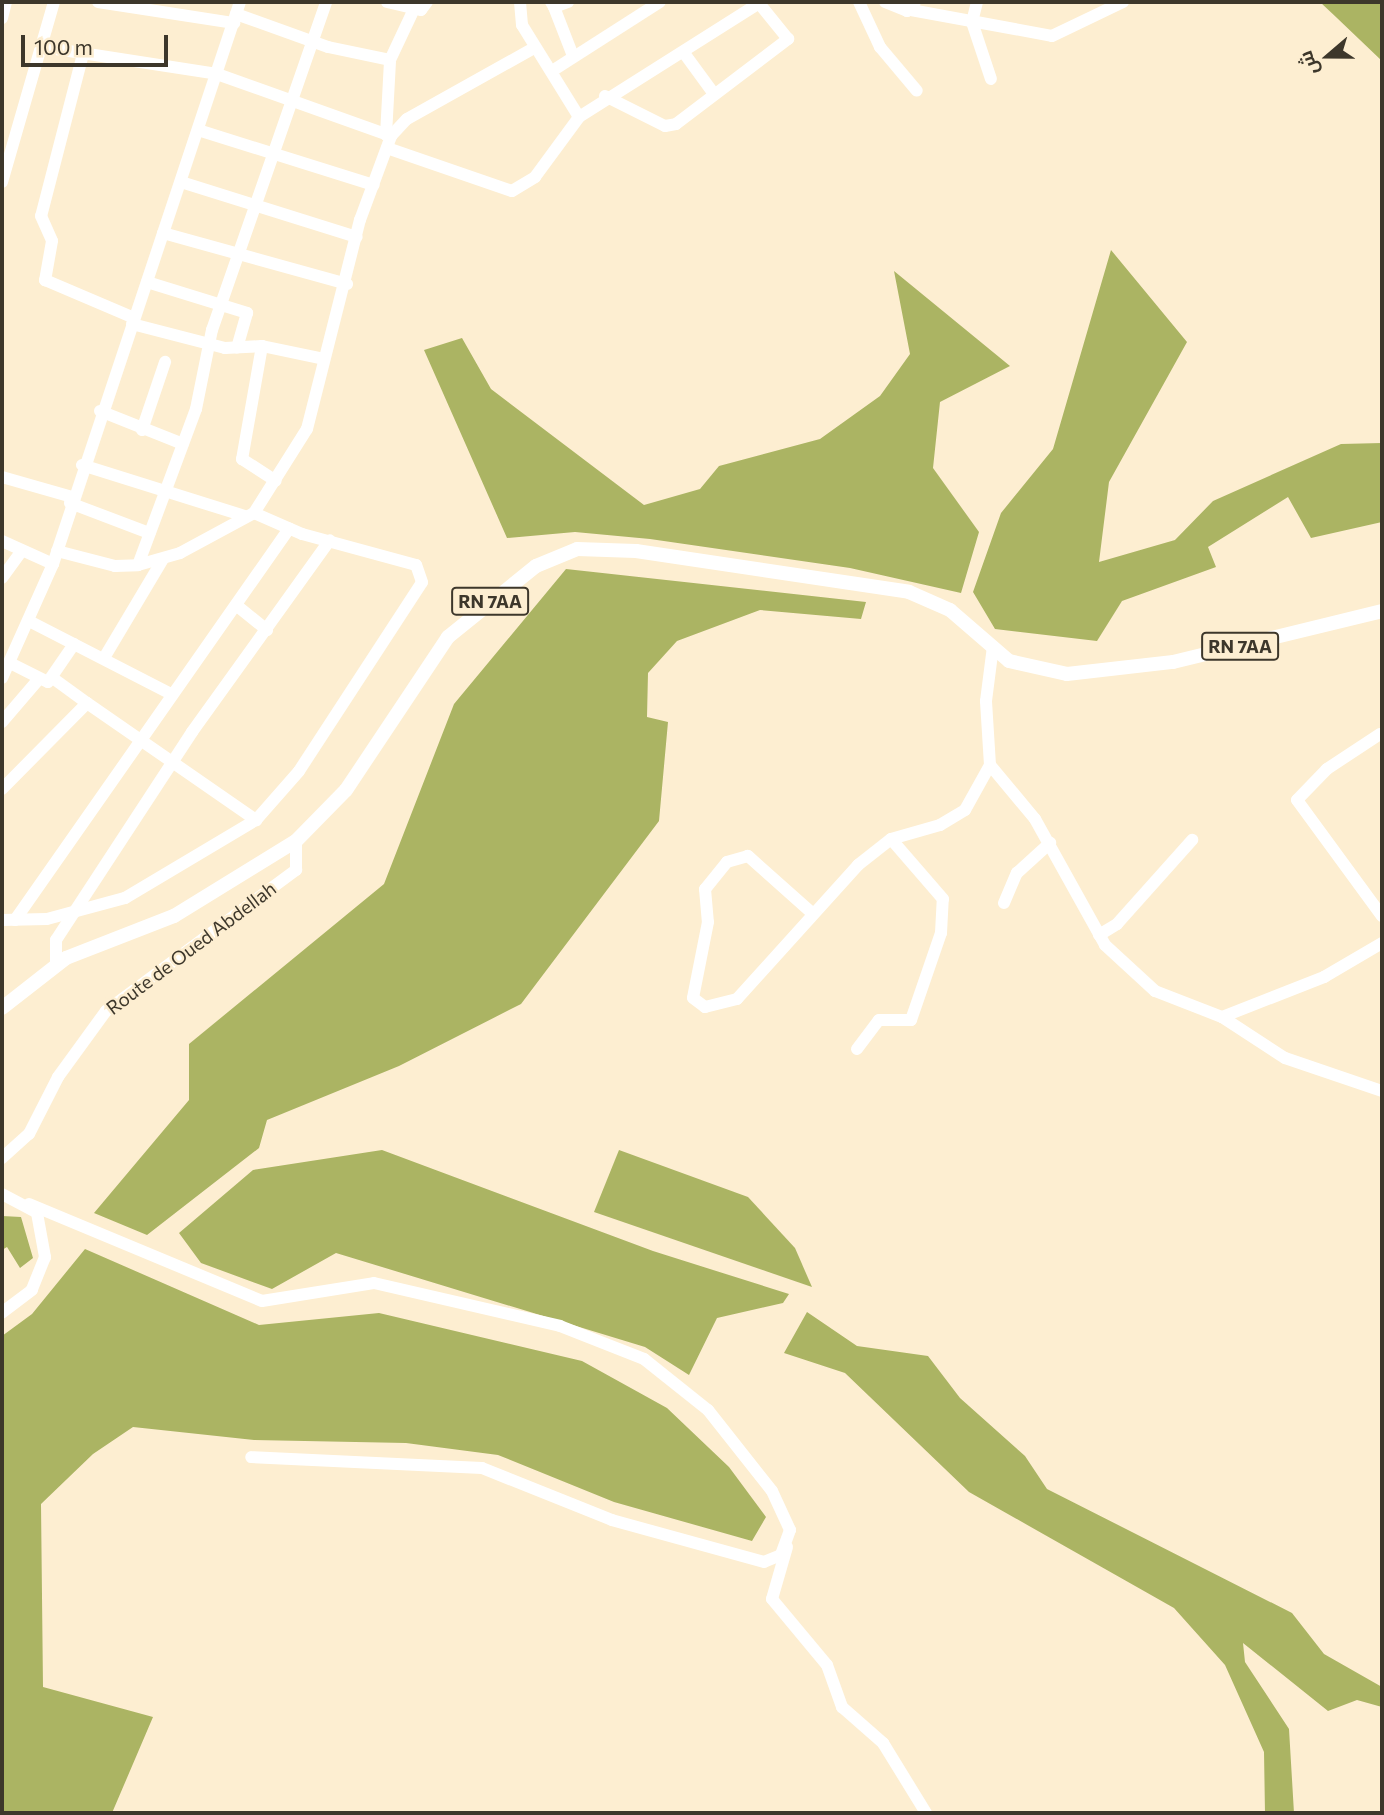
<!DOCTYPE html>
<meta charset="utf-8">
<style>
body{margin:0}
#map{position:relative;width:1384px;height:1815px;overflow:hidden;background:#fdeed1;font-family:Commissioner,Cairo,sans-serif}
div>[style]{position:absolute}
.forest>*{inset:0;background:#abb463}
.minor>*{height:12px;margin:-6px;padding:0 6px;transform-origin:6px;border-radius:6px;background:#fff}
.major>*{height:14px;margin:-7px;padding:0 7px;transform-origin:7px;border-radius:7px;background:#fff}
span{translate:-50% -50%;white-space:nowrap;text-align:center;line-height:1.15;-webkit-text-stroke:5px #fdeed1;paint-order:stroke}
.shield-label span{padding:2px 5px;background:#fdeed1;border:2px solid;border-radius:5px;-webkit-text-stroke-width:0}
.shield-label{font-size:18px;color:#3d372b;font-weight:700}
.street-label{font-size:19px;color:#3d372b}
.frame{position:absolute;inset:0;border:4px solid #3d372b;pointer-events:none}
.north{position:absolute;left:1293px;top:21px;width:70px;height:70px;-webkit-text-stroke:5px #fdeed1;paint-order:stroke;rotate:250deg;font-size:19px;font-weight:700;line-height:28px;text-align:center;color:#3d372b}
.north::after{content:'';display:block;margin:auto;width:24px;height:32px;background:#3d372b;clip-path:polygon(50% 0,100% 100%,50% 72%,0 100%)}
.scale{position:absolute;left:21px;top:35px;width:147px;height:32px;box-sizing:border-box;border:4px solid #3d372b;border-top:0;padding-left:9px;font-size:21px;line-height:24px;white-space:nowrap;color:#3d372b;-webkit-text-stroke:5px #fdeed1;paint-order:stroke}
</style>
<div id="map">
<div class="forest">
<i style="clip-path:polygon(1320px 2px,1382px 2px,1382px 61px,1337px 18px)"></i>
<i style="clip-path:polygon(1111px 250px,1187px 342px,1109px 482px,1099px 562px,1175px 540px,1213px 501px,1341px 444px,1382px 443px,1382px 522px,1311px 538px,1288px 497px,1208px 547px,1216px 567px,1122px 601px,1097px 641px,995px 629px,973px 592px,1001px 513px,1053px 449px)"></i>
<i style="clip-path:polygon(894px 271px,1010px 366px,940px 402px,933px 468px,979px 532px,961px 593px,850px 568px,650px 539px,575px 532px,507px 538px,424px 350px,462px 338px,491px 389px,644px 505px,700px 489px,719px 466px,820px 439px,880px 396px,910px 354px)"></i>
<i style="clip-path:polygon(566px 569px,866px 602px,861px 619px,760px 610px,677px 641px,648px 673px,647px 717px,668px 722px,659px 821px,521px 1004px,399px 1066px,267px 1120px,259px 1148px,147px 1235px,94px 1213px,189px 1100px,189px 1044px,384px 884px,454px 704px)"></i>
<i style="clip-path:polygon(382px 1150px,653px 1251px,789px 1294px,783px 1303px,717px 1318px,689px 1375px,645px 1347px,336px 1253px,272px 1289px,201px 1263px,179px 1233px,253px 1170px)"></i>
<i style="clip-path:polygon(619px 1150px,748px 1197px,795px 1248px,812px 1287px,594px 1212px)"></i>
<i style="clip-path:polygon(2px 1216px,21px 1217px,33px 1258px,20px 1268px,7px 1247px,2px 1250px)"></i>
<i style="clip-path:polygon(85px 1249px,259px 1325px,379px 1313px,582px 1361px,667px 1408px,729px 1467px,766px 1517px,752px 1541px,614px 1502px,498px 1455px,406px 1443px,254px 1440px,133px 1427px,93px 1454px,41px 1504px,43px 1687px,153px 1717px,112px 1813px,2px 1813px,2px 1336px,32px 1314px)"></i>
<i style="clip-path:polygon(807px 1312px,857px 1346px,928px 1356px,960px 1398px,1025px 1456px,1047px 1489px,1292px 1613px,1324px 1654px,1382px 1687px,1382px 1707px,1357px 1700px,1328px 1711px,1243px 1643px,1245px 1662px,1289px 1729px,1294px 1813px,1265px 1813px,1264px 1752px,1225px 1665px,1174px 1608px,969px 1492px,845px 1373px,784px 1353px)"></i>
</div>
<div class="minor">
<i style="left:98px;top:2px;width:138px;rotate:8.8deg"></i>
<i style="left:387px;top:2px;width:35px;rotate:13deg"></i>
<i style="left:421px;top:10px;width:10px;rotate:-53deg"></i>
<i style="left:551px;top:2px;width:6px;rotate:59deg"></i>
<i style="left:554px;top:7px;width:15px;rotate:-20deg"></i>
<i style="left:859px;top:2px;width:50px;rotate:65deg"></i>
<i style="left:880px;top:47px;width:57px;rotate:49.9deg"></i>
<i style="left:885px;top:2px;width:24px;rotate:22deg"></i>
<i style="left:907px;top:11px;width:12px;rotate:-48deg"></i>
<i style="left:977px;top:2px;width:21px;rotate:104deg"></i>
<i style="left:972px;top:22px;width:60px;rotate:71.6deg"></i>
<i style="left:554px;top:7px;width:53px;rotate:68.8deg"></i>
<i style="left:911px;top:10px;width:143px;rotate:10.4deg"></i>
<i style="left:1052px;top:36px;width:79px;rotate:-25.6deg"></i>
<i style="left:236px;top:14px;width:98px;rotate:19.7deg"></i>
<i style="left:328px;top:47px;width:63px;rotate:11.8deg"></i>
<i style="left:2px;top:18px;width:16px;rotate:-76deg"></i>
<i style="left:43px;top:47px;width:176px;rotate:8.8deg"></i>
<i style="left:217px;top:74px;width:185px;rotate:19.6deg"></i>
<i style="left:684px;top:53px;width:51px;rotate:53.8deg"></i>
<i style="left:83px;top:54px;width:167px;rotate:104.5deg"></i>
<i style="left:41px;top:216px;width:27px;rotate:66deg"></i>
<i style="left:52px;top:241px;width:40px;rotate:100deg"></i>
<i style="left:45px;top:280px;width:97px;rotate:23.1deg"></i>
<i style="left:552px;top:71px;width:128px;rotate:-32.6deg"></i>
<i style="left:605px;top:96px;width:67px;rotate:26.6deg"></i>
<i style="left:665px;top:126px;width:11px;rotate:-10deg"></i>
<i style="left:676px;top:124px;width:141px;rotate:-37.2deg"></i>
<i style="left:788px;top:39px;width:48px;rotate:-129deg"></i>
<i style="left:579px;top:117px;width:213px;rotate:-32.3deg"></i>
<i style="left:198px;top:130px;width:184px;rotate:17.4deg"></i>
<i style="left:386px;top:135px;width:75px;rotate:-86.9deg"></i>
<i style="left:390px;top:60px;width:56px;rotate:-64.8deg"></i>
<i style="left:387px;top:148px;width:132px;rotate:19deg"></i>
<i style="left:512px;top:191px;width:27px;rotate:-31deg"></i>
<i style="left:535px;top:177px;width:74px;rotate:-53.7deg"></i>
<i style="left:579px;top:117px;width:108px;rotate:-121.8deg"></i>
<i style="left:522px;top:25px;width:23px;rotate:-95deg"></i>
<i style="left:2px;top:182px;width:187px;rotate:-73.9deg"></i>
<i style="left:181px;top:182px;width:184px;rotate:17.4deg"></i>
<i style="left:163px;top:233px;width:191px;rotate:15.5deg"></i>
<i style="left:147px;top:282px;width:105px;rotate:17.2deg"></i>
<i style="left:247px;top:313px;width:36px;rotate:106deg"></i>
<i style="left:132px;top:324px;width:96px;rotate:14.5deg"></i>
<i style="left:225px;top:348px;width:37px;rotate:-3deg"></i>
<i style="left:262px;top:346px;width:63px;rotate:11.8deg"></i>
<i style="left:262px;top:346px;width:115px;rotate:100deg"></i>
<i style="left:242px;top:459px;width:40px;rotate:32.9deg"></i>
<i style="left:100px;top:411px;width:89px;rotate:21.7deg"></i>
<i style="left:142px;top:430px;width:72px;rotate:-71.3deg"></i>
<i style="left:82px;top:465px;width:171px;rotate:17.4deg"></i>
<i style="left:2px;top:477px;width:73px;rotate:15.9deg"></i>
<i style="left:70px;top:503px;width:85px;rotate:20.8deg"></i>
<i style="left:2px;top:541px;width:56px;rotate:24.3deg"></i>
<i style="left:57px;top:551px;width:60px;rotate:14.5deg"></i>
<i style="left:115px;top:566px;width:23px;rotate:-2deg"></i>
<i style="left:138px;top:565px;width:44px;rotate:-15.9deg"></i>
<i style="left:180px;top:553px;width:84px;rotate:-28.4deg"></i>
<i style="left:254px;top:513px;width:99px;rotate:-57.8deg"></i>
<i style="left:307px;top:429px;width:216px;rotate:-75.8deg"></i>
<i style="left:360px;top:220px;width:90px;rotate:-69.7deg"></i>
<i style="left:391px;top:136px;width:23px;rotate:-47deg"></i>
<i style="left:407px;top:119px;width:145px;rotate:-29.2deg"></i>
<i style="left:138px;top:565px;width:166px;rotate:-69.6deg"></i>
<i style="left:196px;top:409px;width:81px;rotate:-78.6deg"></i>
<i style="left:212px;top:330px;width:347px;rotate:-70.8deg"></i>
<i style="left:2px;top:578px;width:34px;rotate:-54deg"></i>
<i style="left:236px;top:605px;width:40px;rotate:39deg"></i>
<i style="left:29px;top:621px;width:157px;rotate:27.2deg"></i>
<i style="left:104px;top:658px;width:115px;rotate:-59.2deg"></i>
<i style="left:10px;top:663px;width:42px;rotate:26.6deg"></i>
<i style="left:48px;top:682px;width:46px;rotate:-55.6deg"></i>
<i style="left:2px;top:678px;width:125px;rotate:-65.9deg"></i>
<i style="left:53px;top:564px;width:592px;rotate:-71.6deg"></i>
<i style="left:54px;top:679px;width:41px;rotate:36deg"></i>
<i style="left:2px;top:722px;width:55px;rotate:-49.4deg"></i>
<i style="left:1380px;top:734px;width:64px;rotate:146.6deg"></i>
<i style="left:1327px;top:769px;width:43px;rotate:134.1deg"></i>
<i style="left:1297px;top:800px;width:144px;rotate:53.8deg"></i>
<i style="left:990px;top:765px;width:70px;rotate:50.2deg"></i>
<i style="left:1035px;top:819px;width:144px;rotate:60.9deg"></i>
<i style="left:1105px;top:945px;width:68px;rotate:42.6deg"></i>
<i style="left:1155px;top:991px;width:72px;rotate:21.2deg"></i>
<i style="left:1222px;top:1017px;width:110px;rotate:-21.4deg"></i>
<i style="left:1324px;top:977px;width:67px;rotate:-30.4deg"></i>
<i style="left:2px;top:789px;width:121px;rotate:-45.3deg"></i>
<i style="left:87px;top:703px;width:206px;rotate:34.7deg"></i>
<i style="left:1004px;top:903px;width:33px;rotate:-67deg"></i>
<i style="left:1017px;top:873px;width:45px;rotate:-42.3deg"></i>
<i style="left:812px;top:913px;width:86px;rotate:-138.3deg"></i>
<i style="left:748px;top:856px;width:22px;rotate:164deg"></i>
<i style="left:727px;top:862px;width:35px;rotate:129deg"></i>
<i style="left:705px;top:889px;width:33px;rotate:85deg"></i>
<i style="left:708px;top:922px;width:77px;rotate:101.2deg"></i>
<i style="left:693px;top:998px;width:15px;rotate:37deg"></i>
<i style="left:705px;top:1007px;width:33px;rotate:-14deg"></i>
<i style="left:737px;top:999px;width:181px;rotate:-47.9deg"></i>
<i style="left:858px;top:865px;width:42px;rotate:-38.2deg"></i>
<i style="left:891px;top:839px;width:51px;rotate:-15.9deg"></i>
<i style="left:940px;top:825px;width:29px;rotate:-31deg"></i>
<i style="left:965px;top:810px;width:51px;rotate:-60.9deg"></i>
<i style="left:990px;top:765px;width:64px;rotate:-93.6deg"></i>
<i style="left:986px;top:701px;width:55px;rotate:-82.7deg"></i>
<i style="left:2px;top:920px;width:45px;rotate:-1.3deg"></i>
<i style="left:47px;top:919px;width:81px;rotate:-15.1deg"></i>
<i style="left:125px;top:898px;width:152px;rotate:-30.8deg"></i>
<i style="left:256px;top:820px;width:65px;rotate:-48.7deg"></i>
<i style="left:299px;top:771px;width:225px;rotate:-56.9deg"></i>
<i style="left:422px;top:582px;width:18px;rotate:-109deg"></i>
<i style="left:416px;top:565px;width:118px;rotate:-164.8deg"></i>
<i style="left:302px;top:534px;width:52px;rotate:-156.4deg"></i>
<i style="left:15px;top:920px;width:478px;rotate:-55deg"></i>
<i style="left:1099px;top:935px;width:21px;rotate:-31deg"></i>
<i style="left:1117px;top:924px;width:113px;rotate:-48.2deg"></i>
<i style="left:56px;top:965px;width:25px;rotate:-90deg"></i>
<i style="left:56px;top:940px;width:249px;rotate:-56.8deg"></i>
<i style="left:192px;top:732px;width:236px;rotate:-54.3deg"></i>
<i style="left:1222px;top:1017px;width:75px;rotate:33.1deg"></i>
<i style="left:1285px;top:1058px;width:102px;rotate:18.8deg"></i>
<i style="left:857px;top:1049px;width:36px;rotate:-53deg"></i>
<i style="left:879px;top:1020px;width:32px"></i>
<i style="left:911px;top:1020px;width:92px;rotate:-71deg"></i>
<i style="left:941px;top:933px;width:34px;rotate:-87deg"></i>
<i style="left:943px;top:899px;width:79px;rotate:-130.9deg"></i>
<i style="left:2px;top:1158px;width:36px;rotate:-42deg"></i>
<i style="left:29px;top:1134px;width:64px;rotate:-63deg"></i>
<i style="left:58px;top:1077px;width:82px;rotate:-54deg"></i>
<i style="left:106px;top:1011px;width:237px;rotate:-36.6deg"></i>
<i style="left:296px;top:870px;width:29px;rotate:-90deg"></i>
<i style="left:2px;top:1194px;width:40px;rotate:28deg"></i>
<i style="left:37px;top:1213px;width:45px;rotate:79.7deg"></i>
<i style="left:45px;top:1257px;width:35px;rotate:112deg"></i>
<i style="left:32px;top:1290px;width:38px;rotate:143deg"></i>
<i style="left:29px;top:1204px;width:252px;rotate:22.6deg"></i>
<i style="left:262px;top:1301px;width:113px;rotate:-9.1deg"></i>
<i style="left:374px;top:1283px;width:191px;rotate:13deg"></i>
<i style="left:560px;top:1326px;width:90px;rotate:21.4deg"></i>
<i style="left:644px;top:1359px;width:82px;rotate:38.6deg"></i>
<i style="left:708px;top:1410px;width:103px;rotate:51.7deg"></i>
<i style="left:772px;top:1491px;width:43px;rotate:65.2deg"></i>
<i style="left:790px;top:1530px;width:27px;rotate:110deg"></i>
<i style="left:781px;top:1555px;width:18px;rotate:158deg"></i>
<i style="left:764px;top:1562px;width:158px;rotate:-164.6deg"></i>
<i style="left:612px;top:1520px;width:140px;rotate:-158.2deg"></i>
<i style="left:482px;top:1468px;width:231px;rotate:-177.3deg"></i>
<i style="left:787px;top:1547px;width:54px;rotate:106.1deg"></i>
<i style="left:772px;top:1599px;width:86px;rotate:50.2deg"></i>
<i style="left:827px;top:1665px;width:45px;rotate:70.3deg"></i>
<i style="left:842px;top:1707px;width:55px;rotate:41.3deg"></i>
<i style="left:883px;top:1743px;width:82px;rotate:58.4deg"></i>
</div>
<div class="major">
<i style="left:2px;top:1008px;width:81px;rotate:-38deg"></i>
<i style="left:66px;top:958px;width:116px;rotate:-21.3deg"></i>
<i style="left:174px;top:916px;width:143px;rotate:-31.6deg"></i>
<i style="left:296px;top:841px;width:71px;rotate:-45.6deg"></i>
<i style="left:346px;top:790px;width:184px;rotate:-56.3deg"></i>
<i style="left:448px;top:637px;width:113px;rotate:-38.9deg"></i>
<i style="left:536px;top:566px;width:44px;rotate:-22.5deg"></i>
<i style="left:577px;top:549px;width:59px;rotate:1.9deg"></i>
<i style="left:636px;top:551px;width:276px;rotate:8.5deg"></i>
<i style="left:909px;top:592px;width:45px;rotate:23.7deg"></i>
<i style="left:950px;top:610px;width:78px;rotate:40.8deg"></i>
<i style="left:1009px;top:661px;width:59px;rotate:12.6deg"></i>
<i style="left:1067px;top:674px;width:107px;rotate:-6.5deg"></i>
<i style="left:1173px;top:662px;width:215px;rotate:-13.7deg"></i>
</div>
<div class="shield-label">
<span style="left:490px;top:601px">RN 7AA</span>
<span style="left:1240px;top:646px">RN 7AA</span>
</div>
<div class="street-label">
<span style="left:191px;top:948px;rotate:-37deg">Route de Oued Abdellah</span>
</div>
<div class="frame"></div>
<div class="north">ش</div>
<div class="scale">100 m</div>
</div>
